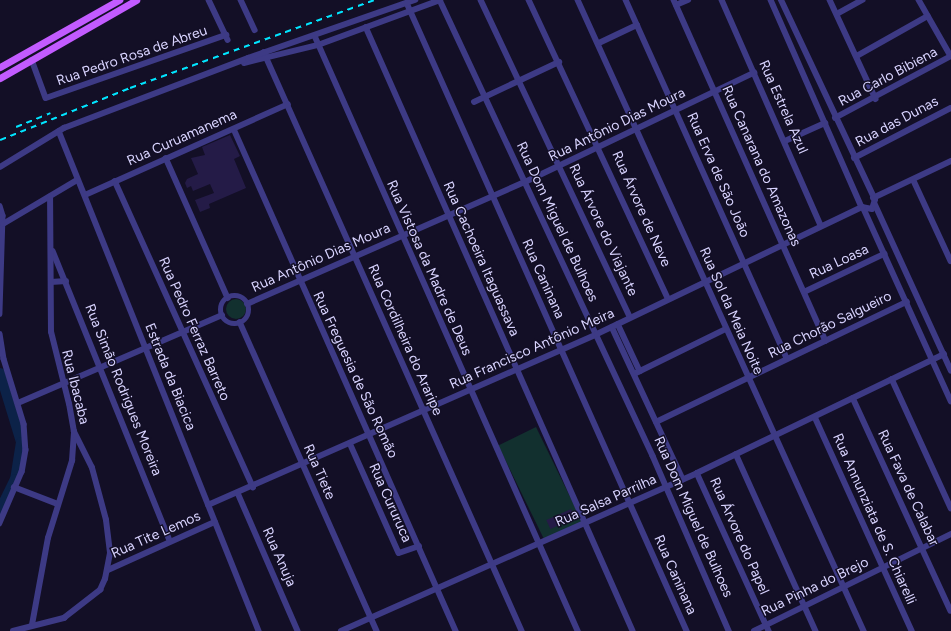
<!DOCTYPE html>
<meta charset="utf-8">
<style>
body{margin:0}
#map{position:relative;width:951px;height:631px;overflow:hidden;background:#130f26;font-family:Figtree,sans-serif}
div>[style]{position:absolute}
.green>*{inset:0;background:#12302f;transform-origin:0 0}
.round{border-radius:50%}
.river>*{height:10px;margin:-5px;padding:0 5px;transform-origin:5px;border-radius:5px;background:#0c2248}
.building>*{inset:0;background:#241b47;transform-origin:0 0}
.minor>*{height:5.5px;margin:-2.75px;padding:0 2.75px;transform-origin:2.75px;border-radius:2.75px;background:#3d3a85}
.minor>.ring{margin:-2.75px;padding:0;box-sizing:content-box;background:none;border:5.5px solid #3d3a85;border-radius:50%}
.major>*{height:7px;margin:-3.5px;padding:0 3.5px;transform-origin:3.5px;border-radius:3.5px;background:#c25bff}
.rail>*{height:1.5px;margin-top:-0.75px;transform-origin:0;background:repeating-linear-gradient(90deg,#00e5ff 0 6px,transparent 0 11px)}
span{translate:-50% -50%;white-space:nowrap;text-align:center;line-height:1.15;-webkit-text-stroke:3px #130f26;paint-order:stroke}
.street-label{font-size:14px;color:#d9d4ff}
</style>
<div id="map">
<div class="green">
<i class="round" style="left:226px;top:299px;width:20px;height:20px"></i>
<i style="left:536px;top:427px;width:107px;height:42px;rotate:64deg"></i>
</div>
<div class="river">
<i style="left:0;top:373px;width:72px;rotate:73.1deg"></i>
<i style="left:21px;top:442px;width:37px;rotate:99deg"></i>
<i style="left:15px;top:479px;width:34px;rotate:116deg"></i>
</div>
<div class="building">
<i style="clip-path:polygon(230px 135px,240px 156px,234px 159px,246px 188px,209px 204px,210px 208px,200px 212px,195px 200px,214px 193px,210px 184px,193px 191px,191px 186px,187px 188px,185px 183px,187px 179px,198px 174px,191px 158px,205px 155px,202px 147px)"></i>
<i style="left:571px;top:509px;width:10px;height:27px;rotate:66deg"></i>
</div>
<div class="minor">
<i style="left:209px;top:0;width:44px;rotate:64.6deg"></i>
<i style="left:241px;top:0;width:33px;rotate:65deg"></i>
<i style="left:440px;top:0;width:503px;rotate:64.96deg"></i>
<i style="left:653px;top:456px;width:191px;rotate:66.5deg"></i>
<i style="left:481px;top:0;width:350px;rotate:64.8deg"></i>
<i style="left:529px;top:0;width:329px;rotate:65deg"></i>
<i style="left:578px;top:0;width:693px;rotate:65.62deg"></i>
<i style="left:626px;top:0;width:393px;rotate:65.8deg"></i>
<i style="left:674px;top:0;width:373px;rotate:66deg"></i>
<i style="left:722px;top:0;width:246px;rotate:66.3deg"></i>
<i style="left:771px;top:0;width:226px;rotate:66.3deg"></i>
<i style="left:862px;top:207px;width:10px;rotate:11deg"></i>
<i style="left:872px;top:209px;width:9px;rotate:-72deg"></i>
<i style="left:875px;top:200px;width:221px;rotate:-115.2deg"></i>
<i style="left:830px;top:0;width:109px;rotate:65.1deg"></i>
<i style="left:919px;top:0;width:64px;rotate:60.3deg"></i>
<i style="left:407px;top:3px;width:688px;rotate:65.97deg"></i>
<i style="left:676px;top:5px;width:13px;rotate:-23deg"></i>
<i style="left:837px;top:14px;width:29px;rotate:-29deg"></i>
<i style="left:366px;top:27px;width:660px;rotate:66.15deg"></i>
<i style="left:315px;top:36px;width:651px;rotate:66.15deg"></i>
<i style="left:599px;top:43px;width:42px;rotate:-25.3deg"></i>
<i style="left:264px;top:52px;width:634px;rotate:65.98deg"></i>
<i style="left:857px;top:56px;width:81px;rotate:-29.4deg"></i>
<i style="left:32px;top:60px;width:40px;rotate:69.8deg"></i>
<i style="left:46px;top:98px;width:191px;rotate:-19.3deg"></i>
<i style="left:244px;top:63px;width:76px;rotate:-13.7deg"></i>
<i style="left:318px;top:45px;width:130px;rotate:-20.2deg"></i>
<i style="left:474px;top:102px;width:94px;rotate:-25.2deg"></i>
<i style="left:835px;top:118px;width:132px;rotate:-28.1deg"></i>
<i style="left:234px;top:129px;width:549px;rotate:66.14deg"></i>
<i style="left:59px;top:131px;width:539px;rotate:68.2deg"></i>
<i style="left:785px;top:141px;width:44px;rotate:-24.2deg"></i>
<i style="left:166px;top:158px;width:153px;rotate:66.1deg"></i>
<i style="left:854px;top:158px;width:109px;rotate:-27.3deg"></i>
<i style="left:0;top:167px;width:75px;rotate:-31.4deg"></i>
<i style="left:64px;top:128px;width:197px;rotate:-20.8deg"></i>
<i style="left:248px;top:58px;width:177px;rotate:-19.2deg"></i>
<i style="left:115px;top:181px;width:336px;rotate:65.7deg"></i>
<i style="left:914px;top:181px;width:88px;rotate:65.2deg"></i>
<i style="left:85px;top:195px;width:222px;rotate:-24.1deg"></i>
<i style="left:873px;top:198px;width:86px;rotate:-25.4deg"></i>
<i style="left:875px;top:204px;width:183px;rotate:65.4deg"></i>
<i style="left:0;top:206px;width:10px;rotate:73deg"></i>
<i style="left:3px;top:216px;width:98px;rotate:91.8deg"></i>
<i style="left:864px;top:209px;width:211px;rotate:65.6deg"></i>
<i style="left:3px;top:224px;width:86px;rotate:-30.7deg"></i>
<i style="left:53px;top:251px;width:312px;rotate:68deg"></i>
<i style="left:51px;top:282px;width:15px;rotate:-4deg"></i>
<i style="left:804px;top:292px;width:89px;rotate:-25.4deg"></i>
<i class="ring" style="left:221px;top:296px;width:22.5px;height:22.5px"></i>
<i style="left:247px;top:304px;width:304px;rotate:-23.7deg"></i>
<i style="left:525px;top:182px;width:254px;rotate:-25.5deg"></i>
<i style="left:240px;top:322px;width:338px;rotate:66.1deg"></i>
<i style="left:618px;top:324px;width:52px;rotate:64.9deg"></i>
<i style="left:612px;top:327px;width:168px;rotate:65deg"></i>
<i style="left:0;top:334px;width:25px;rotate:81deg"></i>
<i style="left:4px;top:359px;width:68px;rotate:72.9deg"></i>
<i style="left:24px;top:424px;width:26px;rotate:86deg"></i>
<i style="left:26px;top:450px;width:22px;rotate:100deg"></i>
<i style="left:22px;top:472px;width:56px;rotate:113.3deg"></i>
<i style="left:634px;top:374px;width:102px;rotate:-26.1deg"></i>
<i style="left:892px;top:379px;width:142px;rotate:65.4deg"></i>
<i style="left:853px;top:398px;width:234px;rotate:65.3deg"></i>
<i style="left:18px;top:403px;width:222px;rotate:-23.3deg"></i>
<i style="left:815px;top:417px;width:235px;rotate:65.6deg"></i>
<i style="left:656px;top:422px;width:278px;rotate:-25.6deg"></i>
<i style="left:350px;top:443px;width:120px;rotate:66deg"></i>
<i style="left:399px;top:553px;width:21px;rotate:-19deg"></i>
<i style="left:736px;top:454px;width:194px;rotate:65.7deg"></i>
<i style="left:697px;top:473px;width:174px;rotate:65.5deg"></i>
<i style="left:14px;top:487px;width:47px;rotate:21.1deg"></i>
<i style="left:238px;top:493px;width:150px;rotate:66.5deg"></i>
<i style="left:208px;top:505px;width:425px;rotate:-23.7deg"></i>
<i style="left:597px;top:334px;width:294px;rotate:-25.6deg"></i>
<i style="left:108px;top:570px;width:117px;rotate:-24.2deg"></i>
<i style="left:32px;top:625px;width:88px;rotate:-79.6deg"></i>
<i style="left:48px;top:538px;width:81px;rotate:-72.7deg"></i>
<i style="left:72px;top:461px;width:29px;rotate:-86deg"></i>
<i style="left:74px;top:432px;width:28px;rotate:-100deg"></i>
<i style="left:69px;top:404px;width:74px;rotate:-104deg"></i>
<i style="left:51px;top:332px;width:135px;rotate:-90.4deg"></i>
<i style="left:13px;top:631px;width:53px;rotate:-14.3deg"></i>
<i style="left:64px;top:618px;width:46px;rotate:-37.9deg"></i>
<i style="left:100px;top:590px;width:12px;rotate:-66deg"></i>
<i style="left:105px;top:579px;width:26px;rotate:-79deg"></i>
<i style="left:110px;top:553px;width:33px;rotate:-97deg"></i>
<i style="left:106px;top:520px;width:54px;rotate:-105.1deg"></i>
<i style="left:92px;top:468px;width:40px;rotate:-116.6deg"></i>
<i style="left:341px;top:631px;width:389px;rotate:-23.9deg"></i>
<i style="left:697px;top:473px;width:274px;rotate:-25.7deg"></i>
<i style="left:754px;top:631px;width:220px;rotate:-26.2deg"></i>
</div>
<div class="major">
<i style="left:0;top:67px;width:137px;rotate:-29.4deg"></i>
<i style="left:0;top:78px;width:157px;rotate:-29.8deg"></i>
</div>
<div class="rail">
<i style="left:16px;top:127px;width:37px;rotate:-22deg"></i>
<i style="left:0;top:140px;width:140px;rotate:-21.8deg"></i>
<i style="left:130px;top:88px;width:259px;rotate:-19.8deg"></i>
</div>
<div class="street-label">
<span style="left:132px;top:56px;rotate:-19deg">Rua Pedro Rosa de Abreu</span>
<span style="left:888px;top:77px;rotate:-28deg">Rua Carlo Bibiena</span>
<span style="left:783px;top:107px;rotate:66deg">Rua Estrela Azul</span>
<span style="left:897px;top:122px;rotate:-28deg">Rua das Dunas</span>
<span style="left:617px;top:125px;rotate:-26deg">Rua Antônio Dias Moura</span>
<span style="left:182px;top:138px;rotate:-24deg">Rua Curuamanema</span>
<span style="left:761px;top:166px;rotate:66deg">Rua Canarana do Amazonas</span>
<span style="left:718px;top:175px;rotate:66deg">Rua Erva de São João</span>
<span style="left:641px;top:209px;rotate:66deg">Rua Árvore de Neve</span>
<span style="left:557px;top:222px;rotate:65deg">Rua Dom Miguel de Bulhoes</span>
<span style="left:603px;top:230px;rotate:65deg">Rua Árvore do Viajante</span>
<span style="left:321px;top:258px;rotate:-24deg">Rua Antônio Dias Moura</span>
<span style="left:481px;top:259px;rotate:66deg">Rua Cachoeira Itaguassava</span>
<span style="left:839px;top:262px;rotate:-25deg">Rua Loasa</span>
<span style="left:429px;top:268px;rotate:66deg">Rua Vistosa da Madre de Deus</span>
<span style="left:543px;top:279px;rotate:66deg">Rua Caninana</span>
<span style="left:731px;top:311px;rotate:66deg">Rua Sol da Meia Noite</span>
<span style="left:830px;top:325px;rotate:-26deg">Rua Chorão Salgueiro</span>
<span style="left:194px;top:329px;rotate:66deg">Rua Pedro Ferraz Barreto</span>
<span style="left:405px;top:340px;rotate:66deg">Rua Cordilheira do Araripe</span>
<span style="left:532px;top:349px;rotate:-24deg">Rua Francisco Antônio Meira</span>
<span style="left:355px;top:375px;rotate:65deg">Rua Freguesia de São Romão</span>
<span style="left:170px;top:377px;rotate:68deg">Estrada da Biacica</span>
<span style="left:75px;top:387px;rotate:76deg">Rua Ibacaba</span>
<span style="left:123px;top:390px;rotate:68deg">Rua Simão Rodrigues Moreira</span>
<span style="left:319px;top:472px;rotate:66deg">Rua Tiete</span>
<span style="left:908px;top:488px;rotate:65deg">Rua Fava de Calabar</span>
<span style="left:606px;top:501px;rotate:-24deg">Rua Salsa Parrilha</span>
<span style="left:390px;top:503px;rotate:66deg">Rua Cururuca</span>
<span style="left:693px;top:517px;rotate:66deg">Rua Dom Miguel de Bulhoes</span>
<span style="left:874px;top:519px;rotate:66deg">Rua Annunziata de S. Chiarelli</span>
<span style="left:156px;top:535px;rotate:-24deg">Rua Tite Lemos</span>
<span style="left:739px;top:536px;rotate:66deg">Rua Árvore do Papel</span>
<span style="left:279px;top:557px;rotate:66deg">Rua Anuja</span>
<span style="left:675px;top:575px;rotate:66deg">Rua Caninana</span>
<span style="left:815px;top:587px;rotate:-26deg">Rua Pinha do Brejo</span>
</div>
</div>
